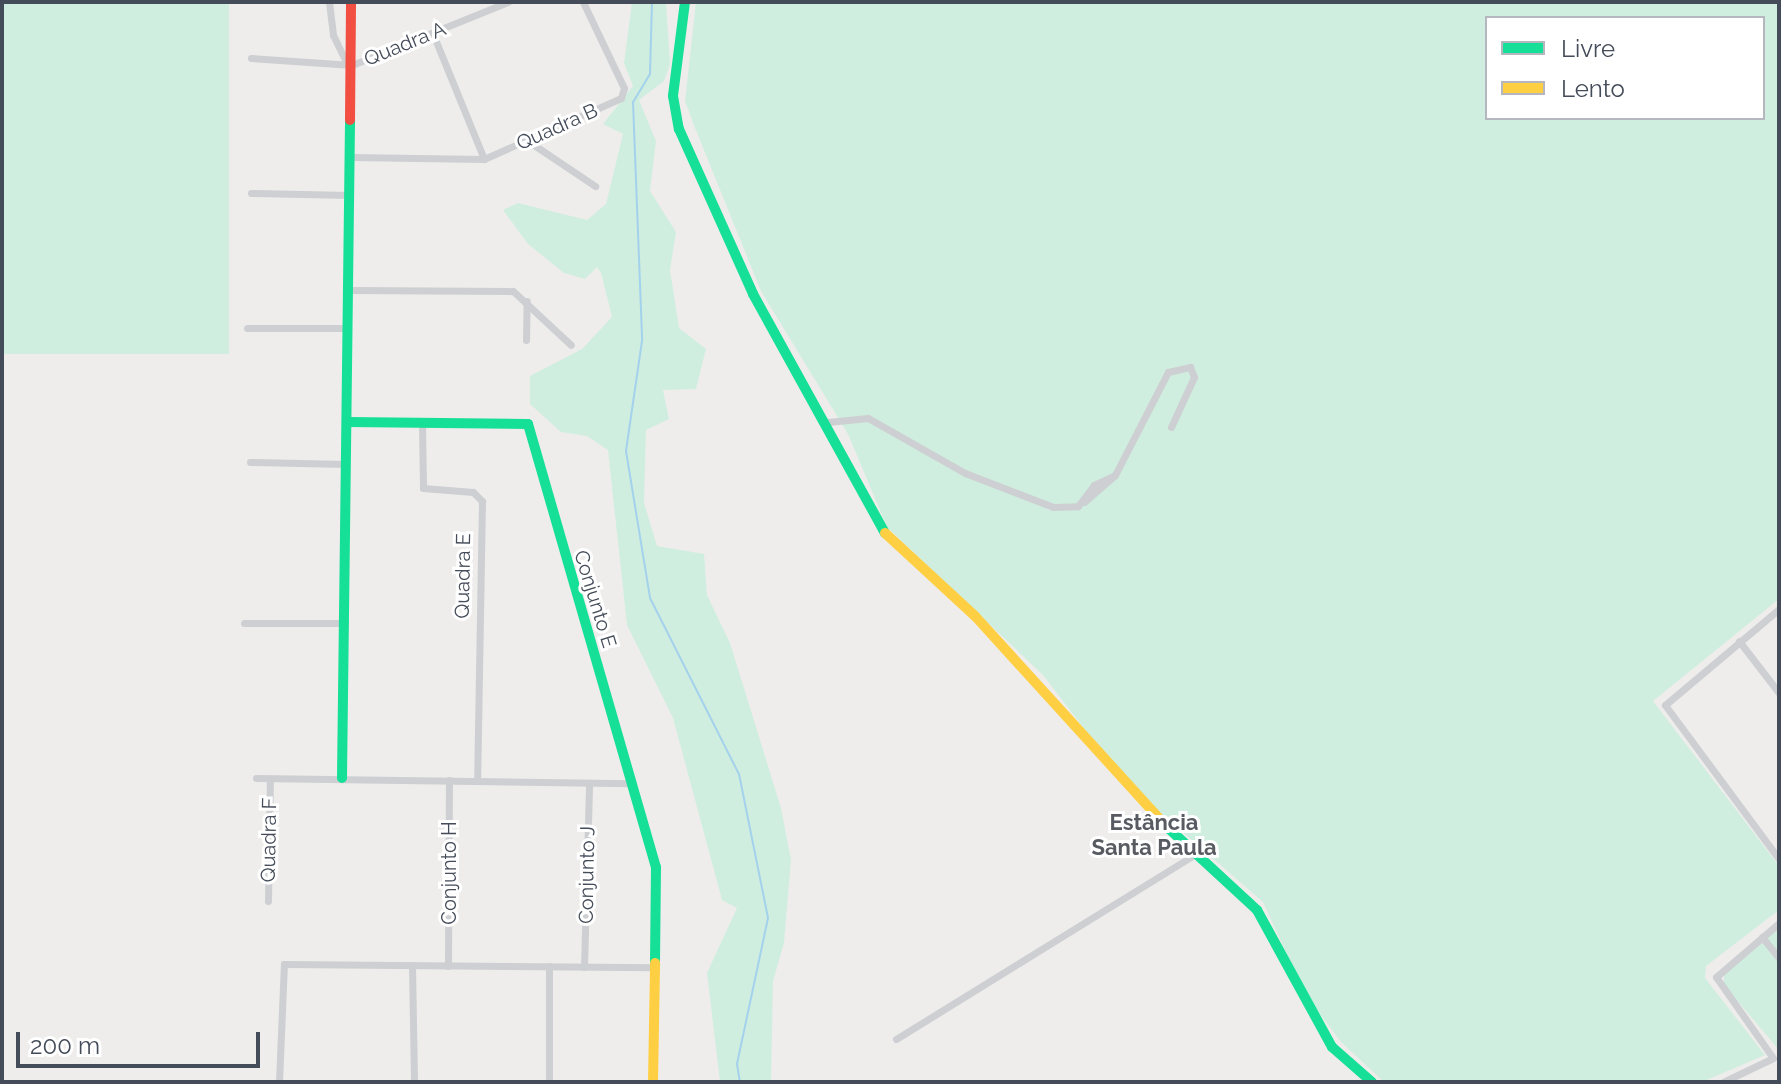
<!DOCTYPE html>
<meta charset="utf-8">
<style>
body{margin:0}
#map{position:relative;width:1781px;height:1084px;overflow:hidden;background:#eeedec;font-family:Raleway,sans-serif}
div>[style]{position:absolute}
.green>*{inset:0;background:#d0eedf;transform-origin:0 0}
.stream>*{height:2px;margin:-1px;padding:0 1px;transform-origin:1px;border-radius:1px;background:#a4d2ec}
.street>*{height:7px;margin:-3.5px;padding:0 3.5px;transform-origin:3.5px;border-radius:3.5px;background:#cdcfd2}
.fast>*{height:10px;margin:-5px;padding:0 5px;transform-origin:5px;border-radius:5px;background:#16e098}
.slow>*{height:10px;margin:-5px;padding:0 5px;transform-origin:5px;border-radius:5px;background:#ffcf43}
.jam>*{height:10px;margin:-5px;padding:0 5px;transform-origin:5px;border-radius:5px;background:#f24e42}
span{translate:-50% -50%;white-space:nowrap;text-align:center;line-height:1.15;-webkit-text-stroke:6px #fff;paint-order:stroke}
.street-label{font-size:20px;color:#444c59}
.neighbourhood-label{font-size:22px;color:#585b61;font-weight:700}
.frame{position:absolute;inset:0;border:4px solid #444c59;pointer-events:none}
.legend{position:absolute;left:1485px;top:16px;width:280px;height:104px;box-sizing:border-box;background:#fff;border:2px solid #b4b7bd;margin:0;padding:10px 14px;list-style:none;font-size:24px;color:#444c59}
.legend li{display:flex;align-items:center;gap:16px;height:40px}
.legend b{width:40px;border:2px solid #b4b7bd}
.scale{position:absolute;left:16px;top:1032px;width:244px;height:36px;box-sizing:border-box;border:4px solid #444c59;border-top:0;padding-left:10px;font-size:24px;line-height:28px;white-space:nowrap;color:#444c59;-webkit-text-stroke:6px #fff;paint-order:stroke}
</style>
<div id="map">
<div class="green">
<i style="left:2px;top:2px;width:227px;height:352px"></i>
<i style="clip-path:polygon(632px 2px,666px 2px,670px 64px,664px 81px,639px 100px,656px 141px,650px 191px,676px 232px,670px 270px,679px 328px,706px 349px,696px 389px,663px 390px,669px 419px,646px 430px,644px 503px,657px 546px,704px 554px,707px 595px,730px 643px,781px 808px,791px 860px,784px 943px,773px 981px,771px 1082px,720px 1082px,707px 973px,737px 908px,722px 900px,673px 718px,627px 625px,608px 450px,587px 436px,561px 432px,530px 404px,530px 376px,582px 349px,612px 317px,601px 273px,597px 267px,585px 279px,564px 273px,528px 244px,503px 210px,518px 203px,587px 220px,606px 204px,623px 134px,603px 124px,633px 86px,624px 63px)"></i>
<i style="clip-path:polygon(evenodd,696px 2px,1779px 2px,1779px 599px,1653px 701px,1779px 866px,1779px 910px,1706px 966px,1705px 978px,1765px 1055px,1702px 1082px,1384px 1082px,1341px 1042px,1305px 994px,1263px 902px,1125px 782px,1043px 675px,887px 527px,848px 434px,761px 291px,695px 128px,685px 101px,696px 2px,1487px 18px,1763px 18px,1763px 118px,1487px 118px,1487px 18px)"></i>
<i style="clip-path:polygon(1779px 928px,1779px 1050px,1724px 985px,1724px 971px)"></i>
</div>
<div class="stream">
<i style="left:652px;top:2px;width:72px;rotate:91.6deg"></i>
<i style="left:650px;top:74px;width:33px;rotate:121deg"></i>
<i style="left:633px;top:102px;width:239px;rotate:87.8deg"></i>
<i style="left:642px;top:341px;width:111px;rotate:98.3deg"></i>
<i style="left:626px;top:451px;width:149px;rotate:80.7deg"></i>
<i style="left:650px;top:598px;width:197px;rotate:63.2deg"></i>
<i style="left:739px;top:774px;width:147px;rotate:78.6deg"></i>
<i style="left:768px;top:918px;width:149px;rotate:102deg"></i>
<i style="left:737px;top:1064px;width:18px;rotate:81deg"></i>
</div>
<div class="street">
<i style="left:329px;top:2px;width:33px;rotate:83deg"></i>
<i style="left:333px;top:35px;width:32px;rotate:64deg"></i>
<i style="left:433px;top:34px;width:135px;rotate:67.8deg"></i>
<i style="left:251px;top:58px;width:101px;rotate:4deg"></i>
<i style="left:352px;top:65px;width:168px;rotate:-22deg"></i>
<i style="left:528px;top:141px;width:81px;rotate:33.9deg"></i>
<i style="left:350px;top:157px;width:134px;rotate:0.9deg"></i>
<i style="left:484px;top:159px;width:150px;rotate:-24deg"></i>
<i style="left:621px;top:98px;width:10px;rotate:-73deg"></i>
<i style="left:624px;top:88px;width:95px;rotate:-115.5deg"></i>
<i style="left:251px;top:193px;width:99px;rotate:1.2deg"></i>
<i style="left:350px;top:290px;width:163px;rotate:0.4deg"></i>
<i style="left:513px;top:291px;width:79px;rotate:43deg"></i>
<i style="left:247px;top:328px;width:101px"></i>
<i style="left:526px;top:340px;width:39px;rotate:-89deg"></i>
<i style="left:828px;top:422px;width:40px;rotate:-5.7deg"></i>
<i style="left:868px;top:418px;width:112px;rotate:29.6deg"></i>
<i style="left:965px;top:473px;width:94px;rotate:21.1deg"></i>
<i style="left:1053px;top:507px;width:25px;rotate:-2deg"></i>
<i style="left:1078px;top:506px;width:26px;rotate:-53deg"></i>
<i style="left:1094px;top:485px;width:23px;rotate:-25deg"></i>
<i style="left:1115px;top:475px;width:116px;rotate:-62.8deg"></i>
<i style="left:1168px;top:372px;width:23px;rotate:-13deg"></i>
<i style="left:1190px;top:367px;width:11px;rotate:68deg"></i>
<i style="left:1194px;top:377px;width:55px;rotate:114.7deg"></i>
<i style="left:422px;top:423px;width:65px;rotate:89.1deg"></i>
<i style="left:423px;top:488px;width:50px;rotate:4.6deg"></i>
<i style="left:473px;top:492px;width:13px;rotate:45deg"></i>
<i style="left:482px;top:501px;width:280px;rotate:91deg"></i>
<i style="left:250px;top:462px;width:96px;rotate:1.2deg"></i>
<i style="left:1084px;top:502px;width:40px;rotate:-41deg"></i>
<i style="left:1779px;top:609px;width:149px;rotate:139.9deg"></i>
<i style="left:1665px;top:705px;width:192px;rotate:53.5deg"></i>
<i style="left:244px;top:623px;width:101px"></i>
<i style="left:1739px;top:641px;width:66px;rotate:52.4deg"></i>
<i style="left:256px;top:778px;width:375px;rotate:0.8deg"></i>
<i style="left:268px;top:901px;width:121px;rotate:-89.1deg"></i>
<i style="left:1762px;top:937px;width:27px;rotate:51deg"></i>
<i style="left:412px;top:965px;width:117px;rotate:89deg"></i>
<i style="left:448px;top:966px;width:186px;rotate:-89.7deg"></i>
<i style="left:549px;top:966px;width:116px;rotate:90deg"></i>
<i style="left:584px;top:967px;width:184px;rotate:-88.4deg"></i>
<i style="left:896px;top:1039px;width:348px;rotate:-31.7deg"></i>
<i style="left:279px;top:1082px;width:118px;rotate:-87.6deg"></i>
<i style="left:284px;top:964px;width:371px;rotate:0.5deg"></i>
<i style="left:1723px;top:1082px;width:55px;rotate:-25.6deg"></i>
<i style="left:1773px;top:1058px;width:99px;rotate:-125.1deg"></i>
<i style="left:1716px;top:977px;width:83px;rotate:-40.6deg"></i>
</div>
<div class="fast">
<i style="left:685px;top:2px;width:95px;rotate:97.3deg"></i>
<i style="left:673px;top:96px;width:34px;rotate:80deg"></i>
<i style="left:679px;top:129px;width:181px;rotate:65.8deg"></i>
<i style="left:753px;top:294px;width:273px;rotate:61.1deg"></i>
<i style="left:348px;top:422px;width:180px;rotate:0.6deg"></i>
<i style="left:528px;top:424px;width:461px;rotate:73.9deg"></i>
<i style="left:656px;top:867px;width:96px;rotate:90.6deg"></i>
<i style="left:342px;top:778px;width:658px;rotate:-89.3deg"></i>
<i style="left:1166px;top:826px;width:124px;rotate:42.7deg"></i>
<i style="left:1257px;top:910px;width:156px;rotate:61.3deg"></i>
<i style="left:1332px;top:1047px;width:53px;rotate:41.2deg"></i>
</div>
<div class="slow">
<i style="left:885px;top:533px;width:122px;rotate:42.7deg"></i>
<i style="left:975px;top:616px;width:284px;rotate:47.7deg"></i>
<i style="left:653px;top:1082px;width:119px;rotate:-89deg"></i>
</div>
<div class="jam">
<i style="left:350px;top:120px;width:118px;rotate:-89.5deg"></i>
</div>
<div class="street-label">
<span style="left:405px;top:44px;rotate:-22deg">Quadra A</span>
<span style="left:557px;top:127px;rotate:-24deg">Quadra B</span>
<span style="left:463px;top:576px;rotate:-89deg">Quadra E</span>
<span style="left:595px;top:599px;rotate:73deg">Conjunto E</span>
<span style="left:269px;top:840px;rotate:-89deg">Quadra F</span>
<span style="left:449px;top:873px;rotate:-90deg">Conjunto H</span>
<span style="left:587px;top:875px;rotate:-89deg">Conjunto J</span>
</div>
<div class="neighbourhood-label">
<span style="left:1154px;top:835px">Estância<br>Santa Paula</span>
</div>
<div class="frame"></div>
<ul class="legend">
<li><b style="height:10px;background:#16e098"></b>Livre</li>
<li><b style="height:10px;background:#ffcf43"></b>Lento</li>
</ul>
<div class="scale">200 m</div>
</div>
